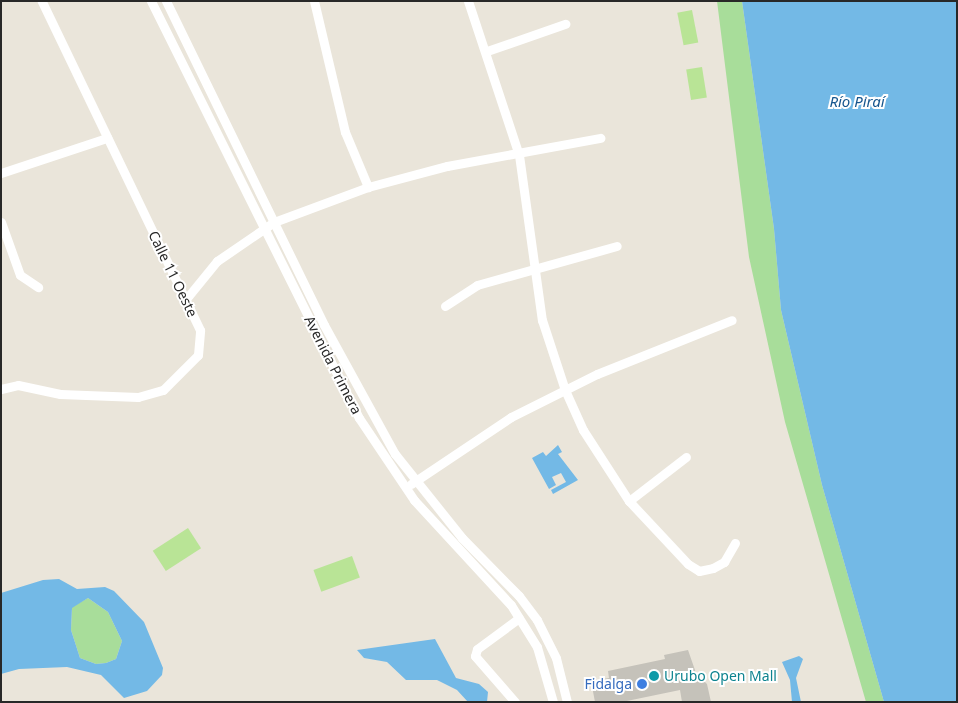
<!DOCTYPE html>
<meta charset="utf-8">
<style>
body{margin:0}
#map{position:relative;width:958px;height:703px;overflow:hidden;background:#eae5da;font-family:"Noto Sans",sans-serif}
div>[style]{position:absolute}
.green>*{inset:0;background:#a8dd9a}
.pitch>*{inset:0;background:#b9e496;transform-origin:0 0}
.water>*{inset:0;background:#73b9e6}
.building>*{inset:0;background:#c5c2ba}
.street>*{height:9px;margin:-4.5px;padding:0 4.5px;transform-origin:4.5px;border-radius:4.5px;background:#fff}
.dots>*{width:14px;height:14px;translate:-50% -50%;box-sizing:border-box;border:2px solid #fff;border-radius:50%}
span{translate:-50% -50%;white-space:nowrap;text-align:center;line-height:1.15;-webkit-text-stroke:4px #fff;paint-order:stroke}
.street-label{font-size:14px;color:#282828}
.culture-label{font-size:14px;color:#0d838f}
.left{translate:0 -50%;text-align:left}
.shop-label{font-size:14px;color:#366cbe}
.right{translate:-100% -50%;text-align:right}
.water-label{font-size:15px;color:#16568e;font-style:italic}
.frame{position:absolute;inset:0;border:2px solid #282828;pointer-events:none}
</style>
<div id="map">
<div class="green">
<i style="clip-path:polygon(717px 1px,742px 1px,774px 229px,781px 310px,822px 485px,884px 702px,866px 702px,785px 422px,749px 257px)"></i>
<i style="clip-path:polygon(88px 598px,108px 612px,122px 641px,116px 659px,106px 663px,96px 664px,80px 658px,71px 630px,72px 607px)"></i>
</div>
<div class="pitch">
<i style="left:692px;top:10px;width:33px;height:15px;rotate:79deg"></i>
<i style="left:702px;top:67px;width:31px;height:16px;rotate:81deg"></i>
<i style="left:188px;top:528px;width:24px;height:42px;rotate:57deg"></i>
<i style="left:352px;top:556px;width:23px;height:41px;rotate:70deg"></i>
</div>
<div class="water">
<i style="clip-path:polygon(742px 1px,957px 1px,957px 702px,884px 702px,822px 485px,781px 310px,774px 229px)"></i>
<i style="clip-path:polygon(558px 445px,562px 452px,558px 454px,578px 480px,553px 494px,551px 490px,566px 482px,561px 473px,552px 477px,556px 485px,549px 489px,532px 458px,543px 452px,546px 456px)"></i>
<i style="clip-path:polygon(evenodd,59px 579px,77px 589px,105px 587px,114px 591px,144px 622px,163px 668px,162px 675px,147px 691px,124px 698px,101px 675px,67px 667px,19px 669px,1px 674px,1px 593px,43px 580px,59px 579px,88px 598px,108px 612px,122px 641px,116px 659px,106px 663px,96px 664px,80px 658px,71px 630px,72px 608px,88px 598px)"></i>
<i style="clip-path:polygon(435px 639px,456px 678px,479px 684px,488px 692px,487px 702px,468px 702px,457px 690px,437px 680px,406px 680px,387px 662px,364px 658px,357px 650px)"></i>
<i style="clip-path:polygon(799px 656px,803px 659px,796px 678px,801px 702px,792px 702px,790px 680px,782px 662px)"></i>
</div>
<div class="building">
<i style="clip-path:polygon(688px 650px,696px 673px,707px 684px,711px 702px,682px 702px,680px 690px,622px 702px,595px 702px,591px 681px,609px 678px,608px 671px,665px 659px,664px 655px)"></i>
</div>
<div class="street">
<i style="left:151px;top:1px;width:466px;rotate:63.5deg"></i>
<i style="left:359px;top:418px;width:99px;rotate:56.1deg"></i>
<i style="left:414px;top:500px;width:143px;rotate:47.3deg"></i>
<i style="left:511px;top:605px;width:49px;rotate:58.2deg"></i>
<i style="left:537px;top:647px;width:57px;rotate:73.8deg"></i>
<i style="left:166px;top:1px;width:360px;rotate:64deg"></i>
<i style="left:324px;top:325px;width:147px;rotate:61.2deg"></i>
<i style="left:395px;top:454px;width:107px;rotate:51.4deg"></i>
<i style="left:462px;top:538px;width:81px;rotate:45.5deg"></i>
<i style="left:519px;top:596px;width:30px;rotate:53deg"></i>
<i style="left:537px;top:620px;width:42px;rotate:63.4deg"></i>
<i style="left:556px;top:658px;width:45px;rotate:76deg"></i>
<i style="left:314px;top:1px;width:135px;rotate:76.7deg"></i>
<i style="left:345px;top:132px;width:60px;rotate:67.3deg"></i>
<i style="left:468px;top:1px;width:162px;rotate:71.7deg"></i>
<i style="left:519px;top:155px;width:167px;rotate:82.1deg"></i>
<i style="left:542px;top:320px;width:74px;rotate:71.8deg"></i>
<i style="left:565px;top:390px;width:44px;rotate:65.8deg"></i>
<i style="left:583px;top:430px;width:85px;rotate:57.1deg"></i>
<i style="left:629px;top:501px;width:86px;rotate:46.9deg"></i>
<i style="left:688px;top:564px;width:13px;rotate:32deg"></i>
<i style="left:699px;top:571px;width:14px;rotate:-12deg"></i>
<i style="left:713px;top:568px;width:13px;rotate:-29deg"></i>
<i style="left:724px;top:562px;width:22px;rotate:-60deg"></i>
<i style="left:487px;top:51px;width:83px;rotate:-19.1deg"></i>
<i style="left:1px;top:173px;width:112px;rotate:-18.3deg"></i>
<i style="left:1px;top:222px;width:56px;rotate:70.3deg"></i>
<i style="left:20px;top:275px;width:22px;rotate:34deg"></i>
<i style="left:186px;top:299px;width:49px;rotate:-50.8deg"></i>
<i style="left:217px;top:261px;width:69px;rotate:-34.4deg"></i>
<i style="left:274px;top:222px;width:100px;rotate:-20.4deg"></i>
<i style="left:368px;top:187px;width:82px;rotate:-14.9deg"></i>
<i style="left:447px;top:166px;width:156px;rotate:-10.4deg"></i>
<i style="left:445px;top:306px;width:38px;rotate:-33deg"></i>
<i style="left:477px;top:285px;width:145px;rotate:-15.6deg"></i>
<i style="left:1px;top:389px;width:17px;rotate:-13deg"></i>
<i style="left:18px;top:385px;width:43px;rotate:12.1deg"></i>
<i style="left:60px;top:394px;width:78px;rotate:2.2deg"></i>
<i style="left:138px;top:397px;width:26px;rotate:-16deg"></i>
<i style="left:163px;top:390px;width:49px;rotate:-45deg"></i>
<i style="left:198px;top:355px;width:25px;rotate:-85deg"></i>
<i style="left:200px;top:330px;width:365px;rotate:-115.7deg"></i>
<i style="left:411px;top:484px;width:120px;rotate:-33.8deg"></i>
<i style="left:511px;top:417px;width:96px;rotate:-26.6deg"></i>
<i style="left:597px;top:374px;width:145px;rotate:-21.8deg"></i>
<i style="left:629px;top:501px;width:72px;rotate:-37.7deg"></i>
<i style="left:515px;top:702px;width:61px;rotate:-131deg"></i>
<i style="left:475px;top:656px;width:7px;rotate:-74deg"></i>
<i style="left:477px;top:649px;width:52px;rotate:-36.4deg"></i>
</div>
<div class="dots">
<i style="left:654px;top:676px;background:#0f9aa8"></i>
<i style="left:642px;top:684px;background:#3f7fe0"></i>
</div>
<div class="street-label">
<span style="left:173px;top:274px;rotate:64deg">Calle 11 Oeste</span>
<span style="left:333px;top:365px;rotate:63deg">Avenida Primera</span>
</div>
<div class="culture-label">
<span class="left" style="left:664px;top:676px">Urubo Open Mall</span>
</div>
<div class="shop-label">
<span class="right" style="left:632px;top:684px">Fidalga</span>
</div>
<div class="water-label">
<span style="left:857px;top:102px">Río Piraí</span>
</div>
<div class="frame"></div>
</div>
